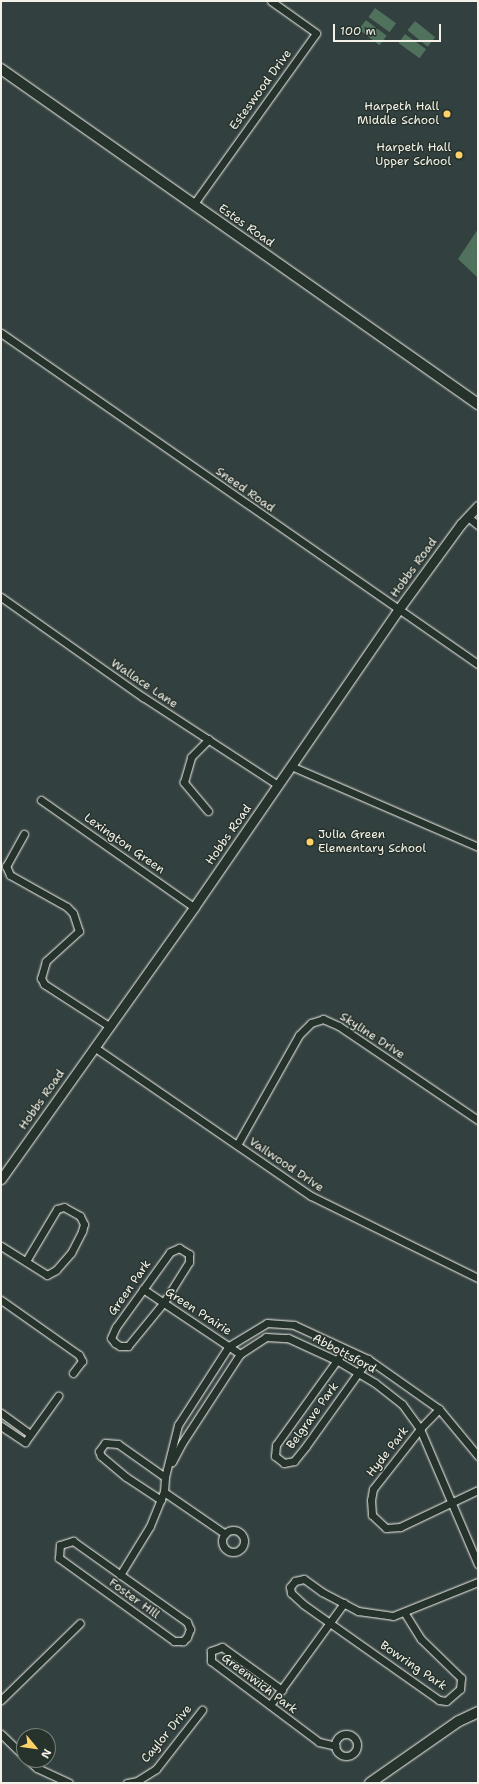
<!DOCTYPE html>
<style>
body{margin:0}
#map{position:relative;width:479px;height:1784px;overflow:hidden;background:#334040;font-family:"Shantell Sans",sans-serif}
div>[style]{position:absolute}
.green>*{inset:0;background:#50715c;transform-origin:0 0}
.roads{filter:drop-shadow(0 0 1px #f4f1e8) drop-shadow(0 0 1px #f4f1e8)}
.minor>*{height:7px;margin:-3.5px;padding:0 3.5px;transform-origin:3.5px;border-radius:3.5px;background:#26332d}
.minor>.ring{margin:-3.5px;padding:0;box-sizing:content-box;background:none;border:7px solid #26332d;border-radius:50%}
.tertiary>*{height:9px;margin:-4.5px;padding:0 4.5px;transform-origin:4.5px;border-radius:4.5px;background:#26332d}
.secondary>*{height:10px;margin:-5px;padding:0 5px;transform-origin:5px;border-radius:5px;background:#26332d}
.dots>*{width:11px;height:11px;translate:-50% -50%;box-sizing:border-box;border:2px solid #26332d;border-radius:50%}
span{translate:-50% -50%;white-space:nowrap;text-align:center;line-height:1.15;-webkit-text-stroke:3px #26332d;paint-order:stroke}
.street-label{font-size:12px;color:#f4f1e8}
.poi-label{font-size:12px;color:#f4f1e8}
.right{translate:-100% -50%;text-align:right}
.left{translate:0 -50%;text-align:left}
.frame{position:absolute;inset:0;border:2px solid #f4f1e8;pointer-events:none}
.north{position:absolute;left:16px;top:1728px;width:40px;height:40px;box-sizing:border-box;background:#26332d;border:1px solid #787f78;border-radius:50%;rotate:119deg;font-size:11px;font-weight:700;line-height:16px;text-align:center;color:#f4f1e8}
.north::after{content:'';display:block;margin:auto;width:14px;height:18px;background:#ffd166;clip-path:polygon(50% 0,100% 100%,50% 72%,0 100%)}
.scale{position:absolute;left:333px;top:24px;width:108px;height:18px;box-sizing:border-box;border:2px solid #f4f1e8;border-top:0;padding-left:5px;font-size:12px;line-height:14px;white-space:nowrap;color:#f4f1e8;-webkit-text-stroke:3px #26332d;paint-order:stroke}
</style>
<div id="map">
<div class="green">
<i style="left:375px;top:8px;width:26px;height:11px;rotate:36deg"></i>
<i style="left:366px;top:20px;width:26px;height:12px;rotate:37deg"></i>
<i style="left:415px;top:21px;width:26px;height:12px;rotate:39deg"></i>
<i style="left:405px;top:34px;width:26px;height:11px;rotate:36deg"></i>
<i style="clip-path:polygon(478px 229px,478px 278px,458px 259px)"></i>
</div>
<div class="roads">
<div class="minor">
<i style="left:193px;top:205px;width:211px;rotate:-54.4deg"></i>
<i style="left:316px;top:33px;width:55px;rotate:-144.6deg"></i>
<i style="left:1px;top:333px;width:581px;rotate:34.76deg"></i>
<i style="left:468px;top:517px;width:13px;rotate:39deg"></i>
<i style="left:1px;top:597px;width:174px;rotate:35.2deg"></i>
<i style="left:143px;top:697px;width:161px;rotate:33.1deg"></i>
<i style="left:291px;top:766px;width:204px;rotate:23.4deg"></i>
<i style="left:41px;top:800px;width:187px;rotate:35deg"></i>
<i style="left:208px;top:811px;width:38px;rotate:-130deg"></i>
<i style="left:184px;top:782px;width:26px;rotate:-74deg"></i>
<i style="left:191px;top:757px;width:25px;rotate:-45deg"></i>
<i style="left:24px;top:834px;width:37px;rotate:119deg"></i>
<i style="left:6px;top:866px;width:10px;rotate:66deg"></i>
<i style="left:10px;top:875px;width:65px;rotate:29.3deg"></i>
<i style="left:67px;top:907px;width:8px;rotate:45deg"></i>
<i style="left:73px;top:913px;width:19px;rotate:72deg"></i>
<i style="left:79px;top:931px;width:45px;rotate:137.7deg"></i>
<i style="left:46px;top:961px;width:18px;rotate:106deg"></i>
<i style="left:41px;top:978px;width:7px;rotate:63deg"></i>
<i style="left:44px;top:984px;width:77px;rotate:32.9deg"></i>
<i style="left:94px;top:1047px;width:263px;rotate:34.5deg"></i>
<i style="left:311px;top:1196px;width:186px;rotate:26.2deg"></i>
<i style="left:237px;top:1145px;width:126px;rotate:-60.6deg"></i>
<i style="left:299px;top:1035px;width:17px;rotate:-45deg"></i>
<i style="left:311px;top:1023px;width:13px;rotate:-18deg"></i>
<i style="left:323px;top:1019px;width:17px;rotate:24deg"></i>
<i style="left:339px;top:1026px;width:168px;rotate:34.1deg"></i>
<i style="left:1px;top:1246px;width:54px;rotate:32.2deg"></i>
<i style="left:47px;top:1275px;width:10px;rotate:-29deg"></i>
<i style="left:56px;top:1270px;width:23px;rotate:-49deg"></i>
<i style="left:71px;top:1253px;width:25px;rotate:-63deg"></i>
<i style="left:82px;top:1231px;width:7px;rotate:-74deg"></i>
<i style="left:84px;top:1224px;width:9px;rotate:-117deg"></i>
<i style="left:80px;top:1216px;width:18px;rotate:-151deg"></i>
<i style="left:64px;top:1207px;width:7px;rotate:164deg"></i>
<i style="left:57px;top:1209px;width:61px;rotate:120.8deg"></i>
<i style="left:179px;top:1248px;width:12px;rotate:31deg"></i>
<i style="left:189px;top:1254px;width:8px;rotate:90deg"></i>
<i style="left:189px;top:1262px;width:47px;rotate:122deg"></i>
<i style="left:164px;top:1302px;width:57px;rotate:129.3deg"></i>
<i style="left:128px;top:1346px;width:8px;rotate:180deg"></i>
<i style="left:120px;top:1346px;width:6px;rotate:-149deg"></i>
<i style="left:115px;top:1343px;width:6px;rotate:-129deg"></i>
<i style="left:111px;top:1338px;width:12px;rotate:-66deg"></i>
<i style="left:116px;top:1327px;width:92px;rotate:-54.2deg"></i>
<i style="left:170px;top:1252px;width:10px;rotate:-24deg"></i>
<i style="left:143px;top:1289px;width:117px;rotate:33.8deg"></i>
<i style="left:1px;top:1300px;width:95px;rotate:35.2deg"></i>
<i style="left:79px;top:1355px;width:7px;rotate:63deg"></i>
<i style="left:82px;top:1361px;width:15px;rotate:127deg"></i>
<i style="left:345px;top:1349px;width:118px;rotate:125.7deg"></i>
<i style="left:276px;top:1445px;width:11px;rotate:95deg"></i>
<i style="left:275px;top:1456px;width:11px;rotate:38deg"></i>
<i style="left:284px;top:1463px;width:10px;rotate:-11deg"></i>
<i style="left:294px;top:1461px;width:19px;rotate:-51deg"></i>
<i style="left:306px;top:1446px;width:107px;rotate:-54.5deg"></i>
<i style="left:439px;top:1409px;width:28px;rotate:134deg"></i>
<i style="left:420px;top:1429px;width:76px;rotate:128.1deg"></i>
<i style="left:373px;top:1489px;width:11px;rotate:100deg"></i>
<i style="left:371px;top:1500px;width:15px;rotate:86deg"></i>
<i style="left:372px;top:1515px;width:19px;rotate:43deg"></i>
<i style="left:386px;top:1528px;width:14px;rotate:-4deg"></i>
<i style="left:400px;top:1527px;width:86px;rotate:-25.4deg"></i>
<i style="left:1px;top:1413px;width:36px;rotate:36deg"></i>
<i style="left:1px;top:1426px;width:29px;rotate:34deg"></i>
<i style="left:25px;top:1442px;width:57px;rotate:-54.3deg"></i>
<i style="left:172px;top:1462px;width:21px;rotate:-62deg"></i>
<i style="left:182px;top:1443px;width:106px;rotate:-56.9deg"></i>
<i style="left:240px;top:1354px;width:31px;rotate:-33deg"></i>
<i style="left:266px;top:1337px;width:22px;rotate:3deg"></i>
<i style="left:288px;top:1338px;width:55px;rotate:24.7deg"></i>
<i style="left:338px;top:1361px;width:43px;rotate:30.7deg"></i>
<i style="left:375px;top:1383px;width:34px;rotate:38deg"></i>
<i style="left:402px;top:1404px;width:31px;rotate:54deg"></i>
<i style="left:420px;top:1429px;width:147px;rotate:66.8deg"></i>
<i style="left:164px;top:1492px;width:74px;rotate:34.5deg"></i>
<i style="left:161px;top:1500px;width:42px;rotate:-146.7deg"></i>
<i style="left:126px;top:1477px;width:33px;rotate:-140deg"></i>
<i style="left:101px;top:1456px;width:5px;rotate:-112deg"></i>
<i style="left:99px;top:1451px;width:10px;rotate:-53deg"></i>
<i style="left:105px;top:1443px;width:13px;rotate:4deg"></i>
<i style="left:118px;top:1444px;width:57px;rotate:35.1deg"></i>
<i class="ring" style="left:222px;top:1530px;width:15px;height:15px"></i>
<i style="left:73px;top:1541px;width:140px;rotate:35.4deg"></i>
<i style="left:187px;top:1622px;width:8px;rotate:67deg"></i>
<i style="left:190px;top:1629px;width:9px;rotate:111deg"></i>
<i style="left:187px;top:1637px;width:6px;rotate:135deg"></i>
<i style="left:183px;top:1641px;width:9px;rotate:180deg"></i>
<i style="left:174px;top:1641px;width:142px;rotate:-144.2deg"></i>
<i style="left:59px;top:1558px;width:13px;rotate:-86deg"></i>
<i style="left:60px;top:1545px;width:14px;rotate:-17deg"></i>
<i style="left:120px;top:1575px;width:57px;rotate:-58.5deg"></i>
<i style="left:150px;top:1526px;width:37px;rotate:-68deg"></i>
<i style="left:164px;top:1492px;width:15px;rotate:-86deg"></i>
<i style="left:165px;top:1477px;width:54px;rotate:-76deg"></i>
<i style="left:178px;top:1425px;width:94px;rotate:-57.2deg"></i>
<i style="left:229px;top:1346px;width:44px;rotate:-31.2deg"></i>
<i style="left:267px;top:1323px;width:27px;rotate:4deg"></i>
<i style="left:294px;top:1325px;width:81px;rotate:24.7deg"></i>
<i style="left:368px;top:1359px;width:87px;rotate:35.2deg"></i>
<i style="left:439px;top:1409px;width:61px;rotate:50.3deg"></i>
<i style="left:404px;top:1612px;width:32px;rotate:58deg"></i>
<i style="left:421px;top:1639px;width:56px;rotate:44.3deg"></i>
<i style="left:461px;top:1678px;width:11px;rotate:95deg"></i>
<i style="left:460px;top:1689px;width:18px;rotate:139deg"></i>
<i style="left:446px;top:1701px;width:7px;rotate:-172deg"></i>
<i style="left:439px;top:1700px;width:166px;rotate:-144.8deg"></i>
<i style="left:303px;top:1604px;width:16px;rotate:-137deg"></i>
<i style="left:291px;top:1593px;width:6px;rotate:-99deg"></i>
<i style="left:290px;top:1587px;width:8px;rotate:-50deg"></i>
<i style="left:295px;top:1581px;width:9px;rotate:-13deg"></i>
<i style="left:304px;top:1579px;width:22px;rotate:36deg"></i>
<i style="left:322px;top:1592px;width:41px;rotate:27.8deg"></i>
<i style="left:358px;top:1611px;width:35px;rotate:8deg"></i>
<i style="left:393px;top:1616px;width:92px;rotate:-21.8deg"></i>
<i style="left:282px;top:1690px;width:74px;rotate:-144.4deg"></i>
<i style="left:222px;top:1647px;width:12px;rotate:160deg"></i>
<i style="left:211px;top:1651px;width:10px;rotate:90deg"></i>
<i style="left:211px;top:1661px;width:135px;rotate:36.9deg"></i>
<i style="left:319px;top:1742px;width:17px;rotate:13deg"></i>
<i style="left:1px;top:1700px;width:110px;rotate:-44.3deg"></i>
<i style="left:270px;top:1705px;width:126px;rotate:-54deg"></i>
<i style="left:1px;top:1734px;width:32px;rotate:44deg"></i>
<i class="ring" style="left:335px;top:1734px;width:15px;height:15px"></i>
<i style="left:28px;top:1760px;width:12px;rotate:42deg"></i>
<i style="left:37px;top:1768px;width:35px;rotate:25deg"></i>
<i style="left:127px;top:1783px;width:10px;rotate:-11deg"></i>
<i style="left:137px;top:1781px;width:22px;rotate:-32deg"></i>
<i style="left:156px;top:1769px;width:75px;rotate:-52.1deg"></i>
</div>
<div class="tertiary">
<i style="left:1px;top:1179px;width:334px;rotate:-54.6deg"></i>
<i style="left:194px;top:907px;width:360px;rotate:-55.5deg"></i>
<i style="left:398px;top:610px;width:107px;rotate:-53.8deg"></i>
<i style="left:461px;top:524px;width:25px;rotate:-47deg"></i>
</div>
<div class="secondary">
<i style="left:1px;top:69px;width:583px;rotate:35.08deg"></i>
<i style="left:370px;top:1783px;width:108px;rotate:-34.9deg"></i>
<i style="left:459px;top:1721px;width:21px;rotate:-25deg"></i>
</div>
</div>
<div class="dots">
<i style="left:447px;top:114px;background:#ffd166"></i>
<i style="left:459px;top:155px;background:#ffd166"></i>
<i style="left:310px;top:842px;background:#ffd166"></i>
</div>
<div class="street-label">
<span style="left:261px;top:90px;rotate:-54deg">Esteswood Drive</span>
<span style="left:246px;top:226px;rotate:35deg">Estes Road</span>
<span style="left:245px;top:490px;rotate:35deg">Sneed Road</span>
<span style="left:414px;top:568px;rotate:-54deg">Hobbs Road</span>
<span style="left:144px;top:684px;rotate:34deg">Wallace Lane</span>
<span style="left:229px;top:835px;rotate:-55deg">Hobbs Road</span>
<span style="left:124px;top:844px;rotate:35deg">Lexington Green</span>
<span style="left:372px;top:1036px;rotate:33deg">Skyline Drive</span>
<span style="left:42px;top:1100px;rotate:-55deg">Hobbs Road</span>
<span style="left:286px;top:1165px;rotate:34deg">Vailwood Drive</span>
<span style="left:130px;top:1288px;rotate:-55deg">Green Park</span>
<span style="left:198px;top:1312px;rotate:33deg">Green Prairie</span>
<span style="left:344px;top:1354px;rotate:28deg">Abbottsford</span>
<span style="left:313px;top:1416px;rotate:-54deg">Belgrave Park</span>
<span style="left:388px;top:1452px;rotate:-52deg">Hyde Park</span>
<span style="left:134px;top:1599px;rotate:36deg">Foster Hill</span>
<span style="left:413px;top:1666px;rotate:34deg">Bowring Park</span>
<span style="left:259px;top:1684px;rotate:37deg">Greenwich Park</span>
<span style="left:167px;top:1734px;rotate:-50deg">Caylor Drive</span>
</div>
<div class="poi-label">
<span class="right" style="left:439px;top:114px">Harpeth Hall<br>Middle School</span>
<span class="right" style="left:451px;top:155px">Harpeth Hall<br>Upper School</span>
<span class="left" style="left:318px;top:842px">Julia Green<br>Elementary School</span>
</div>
<div class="frame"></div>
<div class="north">N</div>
<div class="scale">100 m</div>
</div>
